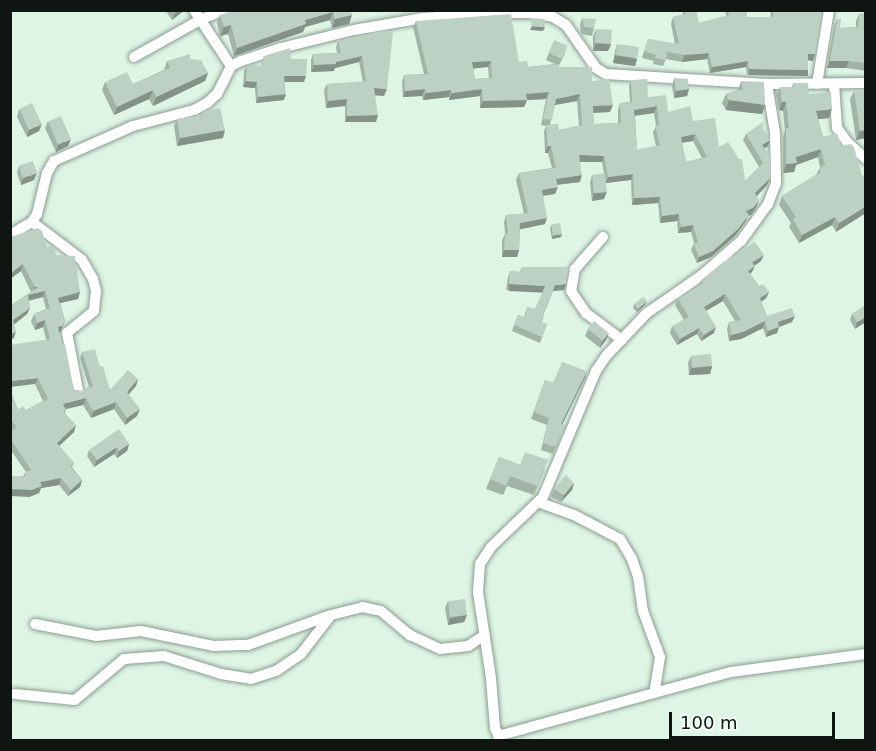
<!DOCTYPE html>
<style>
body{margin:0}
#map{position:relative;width:876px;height:751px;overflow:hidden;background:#def4e5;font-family:"DejaVu Sans",sans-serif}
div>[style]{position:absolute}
.roads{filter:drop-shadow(0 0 2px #899d90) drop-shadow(0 0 2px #899d90)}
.minor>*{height:10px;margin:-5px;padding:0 5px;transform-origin:5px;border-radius:5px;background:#fff}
.wall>*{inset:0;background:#a2b4a8}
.shaded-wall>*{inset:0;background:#849288;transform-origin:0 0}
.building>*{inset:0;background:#bcd1c3;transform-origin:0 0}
span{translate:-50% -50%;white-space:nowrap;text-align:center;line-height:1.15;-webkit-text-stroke:6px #f2fff6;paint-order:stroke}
.frame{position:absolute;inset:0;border:12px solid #0f1611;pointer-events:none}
.scale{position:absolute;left:669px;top:712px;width:166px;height:27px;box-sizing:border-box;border:3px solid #0f1611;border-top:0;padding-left:8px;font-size:18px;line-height:21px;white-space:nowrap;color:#0f1611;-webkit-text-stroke:4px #f2fff6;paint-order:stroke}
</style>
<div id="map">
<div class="roads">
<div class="minor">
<i style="left:194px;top:10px;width:67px;rotate:56.5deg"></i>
<i style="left:134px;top:57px;width:76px;rotate:-29.3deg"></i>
<i style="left:200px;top:20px;width:26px;rotate:-23deg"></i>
<i style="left:817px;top:84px;width:75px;rotate:-80.8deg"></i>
<i style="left:834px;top:84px;width:44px;rotate:86.1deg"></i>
<i style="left:837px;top:128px;width:17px;rotate:54deg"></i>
<i style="left:847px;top:142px;width:25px;rotate:42deg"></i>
<i style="left:32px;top:222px;width:63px;rotate:37.2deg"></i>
<i style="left:82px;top:260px;width:22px;rotate:60deg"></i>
<i style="left:93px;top:279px;width:12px;rotate:76deg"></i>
<i style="left:96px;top:291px;width:20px;rotate:96deg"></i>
<i style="left:94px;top:311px;width:35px;rotate:141deg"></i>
<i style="left:67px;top:333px;width:58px;rotate:79.1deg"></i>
<i style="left:10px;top:235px;width:26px;rotate:-31deg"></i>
<i style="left:32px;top:222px;width:9px;rotate:-58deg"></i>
<i style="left:37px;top:214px;width:42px;rotate:-76.3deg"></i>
<i style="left:47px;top:173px;width:14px;rotate:-60deg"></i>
<i style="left:54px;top:161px;width:86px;rotate:-23.9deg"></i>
<i style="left:133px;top:126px;width:63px;rotate:-14.7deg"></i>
<i style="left:194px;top:110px;width:15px;rotate:-28deg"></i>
<i style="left:207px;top:103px;width:13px;rotate:-42deg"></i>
<i style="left:217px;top:94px;width:31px;rotate:-63deg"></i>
<i style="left:231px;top:66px;width:11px;rotate:-27deg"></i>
<i style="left:241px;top:61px;width:42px;rotate:-18deg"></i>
<i style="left:281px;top:48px;width:75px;rotate:-13.9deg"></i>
<i style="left:354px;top:30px;width:70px;rotate:-9.9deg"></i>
<i style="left:423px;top:18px;width:66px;rotate:-4.3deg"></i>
<i style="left:489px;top:13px;width:40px"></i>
<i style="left:529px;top:13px;width:24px;rotate:9deg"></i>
<i style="left:553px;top:17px;width:15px;rotate:32deg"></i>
<i style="left:566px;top:25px;width:52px;rotate:55.1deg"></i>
<i style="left:596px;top:68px;width:12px;rotate:31deg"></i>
<i style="left:606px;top:74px;width:161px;rotate:3.6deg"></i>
<i style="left:767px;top:84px;width:99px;rotate:-0.6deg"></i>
<i style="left:603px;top:237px;width:43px;rotate:131.2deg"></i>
<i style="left:575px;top:269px;width:22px;rotate:100deg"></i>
<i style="left:571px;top:291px;width:27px;rotate:56deg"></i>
<i style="left:586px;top:313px;width:45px;rotate:36.9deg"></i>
<i style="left:538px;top:502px;width:38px;rotate:20deg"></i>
<i style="left:574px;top:515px;width:52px;rotate:27.6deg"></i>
<i style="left:620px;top:539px;width:23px;rotate:59deg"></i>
<i style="left:632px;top:559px;width:18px;rotate:71deg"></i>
<i style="left:638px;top:576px;width:35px;rotate:82deg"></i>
<i style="left:643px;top:611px;width:49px;rotate:69.7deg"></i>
<i style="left:660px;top:657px;width:36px;rotate:99deg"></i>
<i style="left:654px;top:693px;width:80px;rotate:-15.3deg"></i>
<i style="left:731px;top:672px;width:136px;rotate:-7.6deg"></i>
<i style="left:35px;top:624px;width:62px;rotate:11.1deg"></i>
<i style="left:96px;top:636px;width:45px;rotate:-6.3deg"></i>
<i style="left:141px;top:631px;width:75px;rotate:11.6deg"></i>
<i style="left:214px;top:646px;width:34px;rotate:-2deg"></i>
<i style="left:248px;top:645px;width:85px;rotate:-19.9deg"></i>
<i style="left:15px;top:694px;width:60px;rotate:5.7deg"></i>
<i style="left:75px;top:700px;width:64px;rotate:-39.9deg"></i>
<i style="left:124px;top:659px;width:40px;rotate:-4.3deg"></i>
<i style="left:164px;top:656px;width:60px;rotate:17.5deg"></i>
<i style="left:221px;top:674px;width:30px;rotate:9deg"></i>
<i style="left:251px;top:679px;width:26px;rotate:-18deg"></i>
<i style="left:276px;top:671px;width:30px;rotate:-34deg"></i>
<i style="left:301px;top:654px;width:49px;rotate:-52.4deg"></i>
<i style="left:331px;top:615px;width:32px;rotate:-14deg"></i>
<i style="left:362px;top:607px;width:19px;rotate:12deg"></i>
<i style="left:381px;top:611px;width:38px;rotate:40deg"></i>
<i style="left:410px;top:635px;width:33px;rotate:25deg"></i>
<i style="left:440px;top:649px;width:28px;rotate:-6deg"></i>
<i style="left:468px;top:646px;width:20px;rotate:-33deg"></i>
<i style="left:498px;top:736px;width:162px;rotate:-15.4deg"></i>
<i style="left:501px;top:740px;width:13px;rotate:-117deg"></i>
<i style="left:495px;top:728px;width:50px;rotate:-94.6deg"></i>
<i style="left:491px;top:678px;width:87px;rotate:-98.6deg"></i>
<i style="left:478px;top:592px;width:28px;rotate:-86deg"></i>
<i style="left:480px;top:564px;width:20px;rotate:-57deg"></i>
<i style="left:491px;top:547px;width:72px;rotate:-43.9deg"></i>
<i style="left:543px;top:497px;width:137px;rotate:-67.2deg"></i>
<i style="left:596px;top:371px;width:18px;rotate:-56deg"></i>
<i style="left:606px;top:356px;width:59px;rotate:-46.4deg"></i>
<i style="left:647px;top:313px;width:67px;rotate:-34.6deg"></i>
<i style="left:702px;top:275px;width:52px;rotate:-41.1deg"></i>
<i style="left:741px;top:241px;width:46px;rotate:-53.9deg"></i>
<i style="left:768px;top:204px;width:22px;rotate:-69deg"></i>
<i style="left:776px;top:183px;width:50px;rotate:-91.1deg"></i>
<i style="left:775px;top:133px;width:50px;rotate:-99.3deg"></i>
</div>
</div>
<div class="wall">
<i style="clip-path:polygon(165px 10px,185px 10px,172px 20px)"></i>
<i style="clip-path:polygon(350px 10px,352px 15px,349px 24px,332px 28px,330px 20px,305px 27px,303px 32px,234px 56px,228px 34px,220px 36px,217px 23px,220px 15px)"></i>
<i style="clip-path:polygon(684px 10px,699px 23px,726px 16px,725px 10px,746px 10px,747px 17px,771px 17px,770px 10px,822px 10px,815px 54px,813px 61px,808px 60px,806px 76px,747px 75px,746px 67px,710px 73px,707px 59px,682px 62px,666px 59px,663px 66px,653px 64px,654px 61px,642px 58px,648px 39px,675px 44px,671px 24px,673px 17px,682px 15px)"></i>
<i style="clip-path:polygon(866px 13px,866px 71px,846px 68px,827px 68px,834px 26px,837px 19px,840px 28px,856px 27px,856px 21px,859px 14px)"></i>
<i style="clip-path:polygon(582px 18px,594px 28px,592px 36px,581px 34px,580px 25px)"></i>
<i style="clip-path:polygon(evenodd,416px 21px,519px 62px,528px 67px,555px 64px,546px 60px,549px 53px,565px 54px,558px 67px,592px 81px,610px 112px,593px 113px,594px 124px,618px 123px,618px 110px,620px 103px,630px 102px,629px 86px,631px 80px,648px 97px,668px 112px,693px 121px,719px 147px,745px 181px,759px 167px,743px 140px,746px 134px,763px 129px,770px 140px,768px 146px,765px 148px,767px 185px,757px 196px,756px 208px,751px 215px,748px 216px,746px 221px,735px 236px,711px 257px,697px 263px,691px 250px,694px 243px,691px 232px,678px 233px,677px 221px,660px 223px,658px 203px,632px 205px,631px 180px,606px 183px,604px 199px,592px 201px,590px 183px,592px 175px,604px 174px,602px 162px,580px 162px,580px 182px,557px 185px,555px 194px,543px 196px,545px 224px,520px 229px,519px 250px,517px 257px,502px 257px,502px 240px,505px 234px,504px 222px,506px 215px,524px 214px,516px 180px,519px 173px,552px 168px,548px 153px,545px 153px,544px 131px,546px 126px,541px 125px,546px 99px,527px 100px,524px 107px,480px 108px,480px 96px,449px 100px,449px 97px,423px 100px,422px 96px,403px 97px,402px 82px,404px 75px,424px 74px,413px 27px,416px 21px,488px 67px,489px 78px,475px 79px,473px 68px,488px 67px,416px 21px,577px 101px,579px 126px,559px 130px,550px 124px,555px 105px,577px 101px,416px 21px,654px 113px,656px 126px,653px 132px,656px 146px,637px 150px,635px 116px,654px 113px,416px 21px,693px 141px,702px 158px,686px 162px,682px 143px,693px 141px)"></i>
<i style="clip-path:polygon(596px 29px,611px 44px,608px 51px,593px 51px,593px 36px)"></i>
<i style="clip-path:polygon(385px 30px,384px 96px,375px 95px,376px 122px,345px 122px,345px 106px,326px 108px,324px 90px,327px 84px,363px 82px,359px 62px,335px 68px,334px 71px,311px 72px,311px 60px,313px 54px,337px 53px,336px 47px,338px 41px)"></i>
<i style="clip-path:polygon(617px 44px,637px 59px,635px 66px,613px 63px,615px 51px)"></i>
<i style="clip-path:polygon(264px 56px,291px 59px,304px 82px,285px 82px,284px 100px,256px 103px,255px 88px,243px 87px,244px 71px,247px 65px,261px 66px)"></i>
<i style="clip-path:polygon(190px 59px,208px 73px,205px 81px,153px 106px,149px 99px,114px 115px,102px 90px,105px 82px,133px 84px,164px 70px,167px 61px)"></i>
<i style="clip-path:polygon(674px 78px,689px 89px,687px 96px,674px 98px,672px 86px)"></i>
<i style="clip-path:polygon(741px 81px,765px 105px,762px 114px,726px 110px,722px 103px,726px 94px,738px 90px)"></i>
<i style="clip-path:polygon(793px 83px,809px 94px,829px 118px,818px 119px,823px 137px,841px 146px,862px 176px,836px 232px,832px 225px,799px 243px,789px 227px,791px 223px,779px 205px,782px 196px,816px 175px,819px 169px,820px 168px,818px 157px,796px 165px,794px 172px,783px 173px,783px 137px,785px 130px,783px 111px,779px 110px,776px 95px,780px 87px,792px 87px)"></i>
<i style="clip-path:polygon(854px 91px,866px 138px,856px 140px,850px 99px)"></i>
<i style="clip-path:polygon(19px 109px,39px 131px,27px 137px,17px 117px)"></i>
<i style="clip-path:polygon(202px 112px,223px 138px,177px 146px,174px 126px,177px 119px,201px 116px)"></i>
<i style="clip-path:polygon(48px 121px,68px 146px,56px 152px,45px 128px)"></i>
<i style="clip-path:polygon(19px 166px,34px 180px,21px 185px,17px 173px)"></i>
<i style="clip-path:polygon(551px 225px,561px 237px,552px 239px,550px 229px)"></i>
<i style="clip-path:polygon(10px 237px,47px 247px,56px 255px,80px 292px,78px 299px,60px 303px,65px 321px,59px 333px,74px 390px,82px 391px,89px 387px,80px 358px,82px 352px,100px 367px,110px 390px,138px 379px,136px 386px,129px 394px,137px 416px,125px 425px,114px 409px,91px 418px,83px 405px,66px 409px,65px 413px,74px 432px,59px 446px,74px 463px,72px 467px,82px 480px,80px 487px,68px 496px,59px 485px,41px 488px,39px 493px,29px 497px,23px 476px,26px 472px,10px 449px,10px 432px,12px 431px,10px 429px,10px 389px,18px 410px,26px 410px,43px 401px,35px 384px,46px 339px,43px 327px,35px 330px,31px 321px,34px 314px,46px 309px,43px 297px,29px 301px,30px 308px,27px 314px,14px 324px,14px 338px,10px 306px,31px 292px,21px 271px,10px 279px)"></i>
<i style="clip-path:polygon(761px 261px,754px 266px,752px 272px,750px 274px,759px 286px,769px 292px,766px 298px,761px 302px,767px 316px,792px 322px,779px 327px,777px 333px,766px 337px,763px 328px,741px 339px,729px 341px,727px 329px,729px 322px,735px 321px,723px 301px,706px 311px,714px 333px,701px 341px,697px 334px,677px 345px,670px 333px,672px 326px,684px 320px,675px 305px,678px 299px,699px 285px,701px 280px)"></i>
<i style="clip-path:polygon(522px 267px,564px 290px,553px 291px,544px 313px,542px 323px,547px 324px,540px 343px,512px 331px,518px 315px,524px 317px,527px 307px,535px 309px,543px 292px,506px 290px,508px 277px,510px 271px,520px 272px)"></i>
<i style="clip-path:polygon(634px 304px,645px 305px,637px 312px,633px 308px)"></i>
<i style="clip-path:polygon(866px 305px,855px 329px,850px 320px,852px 314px)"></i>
<i style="clip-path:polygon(588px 329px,606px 340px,600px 348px,585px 336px)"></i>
<i style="clip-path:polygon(691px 356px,712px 366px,710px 374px,689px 375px,688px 363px)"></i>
<i style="clip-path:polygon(587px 371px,562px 425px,565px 425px,553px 454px,541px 450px,547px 425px,531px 419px,545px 380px,553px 383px)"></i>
<i style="clip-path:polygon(129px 444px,127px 451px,117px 458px,114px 454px,94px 467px,87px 456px,89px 450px)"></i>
<i style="clip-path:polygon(499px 457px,520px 465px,545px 469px,534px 495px,507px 486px,503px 495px,486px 489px)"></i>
<i style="clip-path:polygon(574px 483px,572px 490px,561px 502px,551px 497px,554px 489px)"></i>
<i style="clip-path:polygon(448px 601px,467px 615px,464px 622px,448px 625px,445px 608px)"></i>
</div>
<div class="shaded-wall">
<i style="clip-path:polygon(178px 10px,185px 10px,172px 20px,175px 13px)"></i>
<i style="clip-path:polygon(333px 12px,330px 20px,305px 27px,303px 32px,234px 56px,237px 48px,305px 20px)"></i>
<i style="clip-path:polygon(352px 15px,349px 24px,332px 28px,335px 19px)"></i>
<i style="clip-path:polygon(231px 25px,228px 34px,220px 36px,224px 27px)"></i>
<i style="clip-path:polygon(532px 26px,545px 27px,543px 31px,530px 30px)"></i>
<i style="clip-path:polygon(596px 43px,611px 44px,608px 51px,593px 51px)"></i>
<i style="clip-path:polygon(709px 53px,707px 59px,682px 62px,685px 55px)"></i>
<i style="clip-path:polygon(808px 54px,815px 54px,813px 61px,806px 60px)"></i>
<i style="clip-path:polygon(615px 55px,637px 59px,635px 66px,613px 63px)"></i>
<i style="clip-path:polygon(362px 56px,359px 62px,335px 68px,334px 71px,311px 72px,314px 65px,336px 62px)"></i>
<i style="clip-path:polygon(491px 61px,488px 67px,470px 69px,472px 62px)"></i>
<i style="clip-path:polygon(748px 61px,746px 67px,710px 73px,712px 67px)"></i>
<i style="clip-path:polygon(830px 61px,849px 61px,846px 68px,827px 68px)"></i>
<i style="left:749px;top:69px;width:59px;height:6px;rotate:1deg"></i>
<i style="clip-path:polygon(208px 73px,205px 81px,153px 106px,156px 97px)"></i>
<i style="clip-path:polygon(284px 76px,306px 76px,304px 82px,282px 82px)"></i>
<i style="clip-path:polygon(246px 81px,257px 82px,255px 88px,243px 87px)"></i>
<i style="clip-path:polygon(374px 88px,387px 89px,384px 96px,372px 95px)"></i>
<i style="clip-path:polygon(425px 89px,422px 96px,403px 97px,405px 91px)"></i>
<i style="clip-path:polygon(482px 89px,480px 96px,449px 100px,452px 93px)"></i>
<i style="clip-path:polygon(689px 89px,687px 96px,674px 98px,676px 91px)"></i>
<i style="clip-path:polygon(153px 90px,149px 99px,114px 115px,117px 107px)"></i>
<i style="clip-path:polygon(451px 90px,449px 97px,423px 100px,426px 93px)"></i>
<i style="clip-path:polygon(549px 92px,546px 99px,525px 100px,527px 100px,524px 107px,480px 108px,483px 101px,526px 94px)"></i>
<i style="clip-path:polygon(286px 94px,284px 100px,256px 103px,258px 97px)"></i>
<i style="clip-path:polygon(580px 94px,577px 101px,554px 105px,556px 99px)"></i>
<i style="clip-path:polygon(347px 99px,345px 106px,326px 108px,328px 101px)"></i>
<i style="clip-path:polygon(729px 100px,765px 105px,762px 114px,726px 110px)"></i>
<i style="clip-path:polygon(782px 102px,786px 102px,783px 111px,779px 110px)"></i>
<i style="clip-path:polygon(613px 105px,610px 112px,590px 113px,593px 106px)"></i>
<i style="clip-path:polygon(657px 106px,654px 113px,632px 116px,634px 110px)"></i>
<i style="clip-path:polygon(832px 109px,829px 118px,812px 120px,816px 111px)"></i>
<i style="clip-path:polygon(378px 115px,376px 122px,345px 122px,347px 116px)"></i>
<i style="clip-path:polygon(42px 124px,39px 131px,27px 137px,29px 130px)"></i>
<i style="clip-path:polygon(225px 130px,223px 138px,177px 146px,180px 138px)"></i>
<i style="clip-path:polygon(866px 130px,866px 138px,856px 140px,860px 131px)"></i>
<i style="clip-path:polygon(695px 134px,693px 141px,678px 143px,681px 137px)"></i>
<i style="clip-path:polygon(71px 139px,68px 146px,56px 152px,58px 145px)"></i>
<i style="clip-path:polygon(770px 140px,768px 146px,760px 151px,762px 145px)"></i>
<i style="clip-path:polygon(548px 146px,551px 146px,548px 153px,545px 153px)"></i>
<i style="clip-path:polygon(821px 149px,818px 157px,796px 165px,794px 172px,783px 173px,786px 164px,796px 157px)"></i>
<i style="clip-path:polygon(579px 155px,604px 156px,602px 162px,576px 162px)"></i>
<i style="clip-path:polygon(37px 173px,34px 180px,21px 185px,23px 178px)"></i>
<i style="clip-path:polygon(633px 174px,631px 180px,606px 183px,608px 177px)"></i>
<i style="clip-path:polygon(582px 175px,580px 182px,554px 185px,556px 179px)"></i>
<i style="clip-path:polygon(770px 178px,767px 185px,753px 200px,755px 193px)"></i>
<i style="clip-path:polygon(558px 187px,555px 194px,539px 196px,542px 190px)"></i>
<i style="clip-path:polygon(607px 192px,604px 199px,592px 201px,594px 193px)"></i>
<i style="clip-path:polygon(660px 197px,658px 203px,632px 205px,634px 198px)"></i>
<i style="clip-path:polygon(759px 201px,756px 208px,751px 215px,748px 216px,746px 221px,735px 236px,711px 257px,697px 263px,699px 257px,746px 211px)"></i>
<i style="clip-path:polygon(866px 206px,866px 213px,836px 232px,839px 223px)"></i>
<i style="clip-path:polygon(679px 214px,677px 221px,660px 223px,662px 216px)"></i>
<i style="clip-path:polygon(835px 217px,832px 225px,799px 243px,802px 235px)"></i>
<i style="clip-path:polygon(547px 218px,545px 224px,517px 230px,520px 223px)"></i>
<i style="clip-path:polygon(693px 225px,691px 232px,678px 233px,681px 227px)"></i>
<i style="clip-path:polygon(562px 234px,561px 237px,552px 239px,553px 236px)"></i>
<i style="clip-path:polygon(504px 250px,519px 250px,517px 257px,502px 257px)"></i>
<i style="clip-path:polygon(764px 255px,761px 261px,750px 269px,752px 262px)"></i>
<i style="clip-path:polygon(23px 264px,21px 271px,10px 279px,10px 274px)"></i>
<i style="clip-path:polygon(755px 266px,752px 272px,746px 277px,748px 271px)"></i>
<i style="left:509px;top:284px;width:36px;height:7px;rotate:3deg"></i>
<i style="clip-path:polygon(566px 284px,564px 290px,553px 291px,555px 285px)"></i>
<i style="clip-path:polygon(35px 287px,38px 287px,45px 291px,43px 297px,26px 301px,28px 295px,32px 294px)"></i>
<i style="clip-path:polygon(80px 292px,78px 299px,56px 304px,58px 298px)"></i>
<i style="clip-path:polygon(769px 292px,766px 298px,757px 305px,760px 298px)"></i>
<i style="clip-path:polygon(725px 294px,723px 301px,702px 313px,704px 307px)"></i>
<i style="clip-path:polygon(647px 301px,645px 305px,637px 312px,638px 309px)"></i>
<i style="clip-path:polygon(30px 308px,27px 314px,11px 327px,13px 320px)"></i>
<i style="clip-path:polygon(795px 316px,792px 322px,779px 327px,777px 333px,766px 337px,768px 331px,778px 322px)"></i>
<i style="clip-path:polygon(866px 317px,866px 322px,855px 329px,857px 322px)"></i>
<i style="clip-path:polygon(45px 320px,43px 327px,35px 330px,37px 323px)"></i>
<i style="clip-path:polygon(65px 321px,60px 333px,55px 334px,58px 327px)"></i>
<i style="clip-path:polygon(765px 321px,763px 328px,741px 339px,729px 341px,731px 335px)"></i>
<i style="clip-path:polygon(716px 327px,714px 333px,701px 341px,704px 335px)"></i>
<i style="clip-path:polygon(699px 328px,697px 334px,677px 345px,680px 339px)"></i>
<i style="clip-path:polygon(16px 332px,14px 338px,10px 340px,10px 334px)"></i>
<i style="clip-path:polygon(609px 333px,606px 340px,600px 348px,602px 341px)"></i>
<i style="clip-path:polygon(712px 366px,710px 374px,689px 375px,691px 368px)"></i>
<i style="clip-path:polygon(587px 371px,585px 378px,559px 431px,561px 424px)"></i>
<i style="clip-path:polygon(38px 378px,35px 384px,10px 387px,10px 381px)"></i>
<i style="clip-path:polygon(138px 379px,136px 386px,125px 398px,127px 392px)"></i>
<i style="clip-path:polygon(86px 398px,83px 405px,61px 410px,63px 404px)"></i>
<i style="clip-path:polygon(116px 402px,114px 409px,91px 418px,93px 411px)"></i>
<i style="clip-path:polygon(140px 409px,137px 416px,125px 425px,127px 418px)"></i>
<i style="clip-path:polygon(76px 425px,74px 432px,55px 450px,57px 443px)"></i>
<i style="clip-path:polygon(129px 444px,127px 451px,117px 458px,119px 451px)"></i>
<i style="clip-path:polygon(117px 447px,114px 454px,94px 467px,97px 460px)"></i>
<i style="clip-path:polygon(61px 478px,59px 485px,41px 488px,39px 493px,29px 497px,10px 496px,10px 489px,40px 482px)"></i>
<i style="clip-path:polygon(82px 480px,80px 487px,68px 496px,71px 490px)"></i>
<i style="clip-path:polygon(574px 483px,572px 490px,561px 502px,564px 495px)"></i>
<i style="clip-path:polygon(467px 615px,464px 622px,448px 625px,450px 618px)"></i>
</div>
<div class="building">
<i style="clip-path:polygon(236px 10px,350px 10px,352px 15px,335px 19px,333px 12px,305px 20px,306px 24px,237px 48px,231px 25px,224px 27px,220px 15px)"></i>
<i style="clip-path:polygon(685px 10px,696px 10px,699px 23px,729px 15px,728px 10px,746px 10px,747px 17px,773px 17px,773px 10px,822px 10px,815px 54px,808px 54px,808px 70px,749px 69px,748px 61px,712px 67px,709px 53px,685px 55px,667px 52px,666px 60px,655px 58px,656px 55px,644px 51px,648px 39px,679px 44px,673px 17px,685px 14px)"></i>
<i style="clip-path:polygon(866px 13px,866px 63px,849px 61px,830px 61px,837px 19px,841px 19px,840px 28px,858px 27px,859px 14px)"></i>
<i style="clip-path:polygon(evenodd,511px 14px,519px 62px,527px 61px,528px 67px,560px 64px,558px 67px,592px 67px,592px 81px,609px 79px,613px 105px,593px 106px,594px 124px,621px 123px,620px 103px,632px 102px,631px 80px,647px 79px,648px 97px,666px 95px,668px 112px,690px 106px,693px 121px,715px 118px,719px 147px,728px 142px,739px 159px,742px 159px,745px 181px,763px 163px,746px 134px,763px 122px,763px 129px,770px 140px,762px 145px,771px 156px,770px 178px,755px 193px,759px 201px,753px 208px,746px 211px,749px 215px,738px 229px,713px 251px,699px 257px,694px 244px,698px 242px,693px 225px,681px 227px,679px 214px,662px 216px,660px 197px,634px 198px,633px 174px,608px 177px,604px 156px,579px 155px,582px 175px,556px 179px,558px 187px,542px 190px,547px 218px,520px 223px,519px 250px,504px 250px,505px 234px,508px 234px,506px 215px,528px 213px,519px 173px,556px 168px,551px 146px,548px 146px,546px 125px,558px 124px,559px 130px,582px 125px,580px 94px,556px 99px,552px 120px,543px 119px,549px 92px,526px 94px,527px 100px,483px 101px,482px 89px,452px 93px,451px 90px,426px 93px,425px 89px,405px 91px,404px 75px,428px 74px,416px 21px,511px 14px,491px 61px,492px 78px,475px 79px,472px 62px,491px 61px,511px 14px,657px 106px,659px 125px,655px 126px,660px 145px,637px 150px,634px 110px,657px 106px,511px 14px,695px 134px,707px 157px,686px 162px,681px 137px,695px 134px)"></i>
<i style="left:532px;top:18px;width:13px;height:8px;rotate:4deg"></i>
<i style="clip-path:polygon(582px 18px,596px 19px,594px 28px,584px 27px)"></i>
<i style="left:596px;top:29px;width:16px;height:14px;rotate:4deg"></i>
<i style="clip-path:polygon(385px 30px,386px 32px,393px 31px,387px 89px,374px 88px,378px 115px,347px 116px,347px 99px,328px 101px,327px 84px,366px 81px,362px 56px,336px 62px,336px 64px,314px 65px,313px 54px,341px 53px,338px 41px)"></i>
<i style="left:554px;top:40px;width:15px;height:14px;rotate:23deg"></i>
<i style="left:617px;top:44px;width:22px;height:11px;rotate:8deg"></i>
<i style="clip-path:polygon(290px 48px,291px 59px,307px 59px,306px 76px,284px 76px,286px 94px,258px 97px,257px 82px,246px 81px,247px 65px,262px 66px,264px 56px)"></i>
<i style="clip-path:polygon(190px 54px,190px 59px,201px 60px,208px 73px,156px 97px,153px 90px,117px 107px,105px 82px,127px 72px,133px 84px,170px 68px,167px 61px)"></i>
<i style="clip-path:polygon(674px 78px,688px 79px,689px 89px,676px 91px)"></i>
<i style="clip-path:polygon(741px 81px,764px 82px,765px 105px,729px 100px,726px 94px,743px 89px)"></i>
<i style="clip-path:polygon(793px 83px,808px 83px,809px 94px,831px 92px,832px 109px,816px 111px,823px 137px,837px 133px,841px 146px,851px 144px,854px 147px,862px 176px,866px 173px,866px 206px,839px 223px,835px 217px,802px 235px,793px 219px,796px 217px,782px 196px,821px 172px,819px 169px,825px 165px,821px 149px,796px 157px,797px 163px,786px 164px,786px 128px,789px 128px,786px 102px,782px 102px,780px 87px,794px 87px)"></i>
<i style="clip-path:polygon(866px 89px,866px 130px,860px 131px,854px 91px)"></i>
<i style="left:32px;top:103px;width:23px;height:14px;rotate:65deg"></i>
<i style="clip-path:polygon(220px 108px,225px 130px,180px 138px,177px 119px,203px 115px,202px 112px)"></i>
<i style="left:61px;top:116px;width:25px;height:14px;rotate:67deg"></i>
<i style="left:33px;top:161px;width:13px;height:15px;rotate:72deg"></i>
<i style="left:605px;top:174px;width:18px;height:13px;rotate:84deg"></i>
<i style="left:560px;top:223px;width:11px;height:9px;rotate:80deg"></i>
<i style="clip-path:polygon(38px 228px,42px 231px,47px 247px,54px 246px,56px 255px,75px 256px,80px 292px,58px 298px,65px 321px,62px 326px,58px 327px,62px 344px,65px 344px,74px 390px,82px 391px,93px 386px,82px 352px,95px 349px,100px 367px,103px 366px,110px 390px,128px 370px,138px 379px,127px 392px,140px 409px,127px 418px,116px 402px,93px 411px,86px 398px,63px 404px,66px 410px,63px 411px,76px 425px,57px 443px,74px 463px,70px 466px,82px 480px,71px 490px,61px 478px,40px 482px,42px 486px,32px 490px,10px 489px,10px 476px,26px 476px,25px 472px,31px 470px,10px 438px,10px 432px,17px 427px,10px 419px,10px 389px,18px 410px,23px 406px,26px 410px,48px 399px,38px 378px,10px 381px,10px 345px,50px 339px,45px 320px,37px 323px,34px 314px,50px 308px,45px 291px,28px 295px,30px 308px,13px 320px,16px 332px,10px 334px,10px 306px,38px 287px,35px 287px,23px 264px,10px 274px,10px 237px)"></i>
<i style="clip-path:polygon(755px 242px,764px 255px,752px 262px,755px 266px,748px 271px,759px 286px,763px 284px,769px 292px,760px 298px,767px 316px,792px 308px,795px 316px,778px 322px,779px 327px,768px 331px,765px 321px,743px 332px,731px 335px,729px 322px,741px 320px,725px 294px,704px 307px,716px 327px,704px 335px,699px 328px,680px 339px,672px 326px,689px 317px,678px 299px,703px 283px,701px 280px,722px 263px)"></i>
<i style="clip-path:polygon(522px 267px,568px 267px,566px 284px,555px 285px,544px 311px,542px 323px,547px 324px,542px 337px,514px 325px,518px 315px,525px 317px,527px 307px,535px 309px,545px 286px,509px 284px,510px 271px,521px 272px)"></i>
<i style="clip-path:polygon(643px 297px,647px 301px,638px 309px,634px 304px)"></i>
<i style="clip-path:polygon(866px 305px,866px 317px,857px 322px,852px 314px)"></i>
<i style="left:594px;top:321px;width:19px;height:10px;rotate:39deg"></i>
<i style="left:711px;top:354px;width:12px;height:20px;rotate:85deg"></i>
<i style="clip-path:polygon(562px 362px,587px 371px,561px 424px,565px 425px,555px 447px,543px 443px,549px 418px,534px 412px,545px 380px,553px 383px)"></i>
<i style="clip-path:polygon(119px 429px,129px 444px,119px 451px,117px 447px,97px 460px,89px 450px)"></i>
<i style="clip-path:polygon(525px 452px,548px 460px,537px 486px,510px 476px,506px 486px,490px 479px,499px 457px,520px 465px)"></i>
<i style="clip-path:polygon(566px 475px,574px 483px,564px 495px,554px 489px)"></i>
<i style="left:465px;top:599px;width:16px;height:17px;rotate:83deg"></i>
</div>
<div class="frame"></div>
<div class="scale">100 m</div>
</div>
